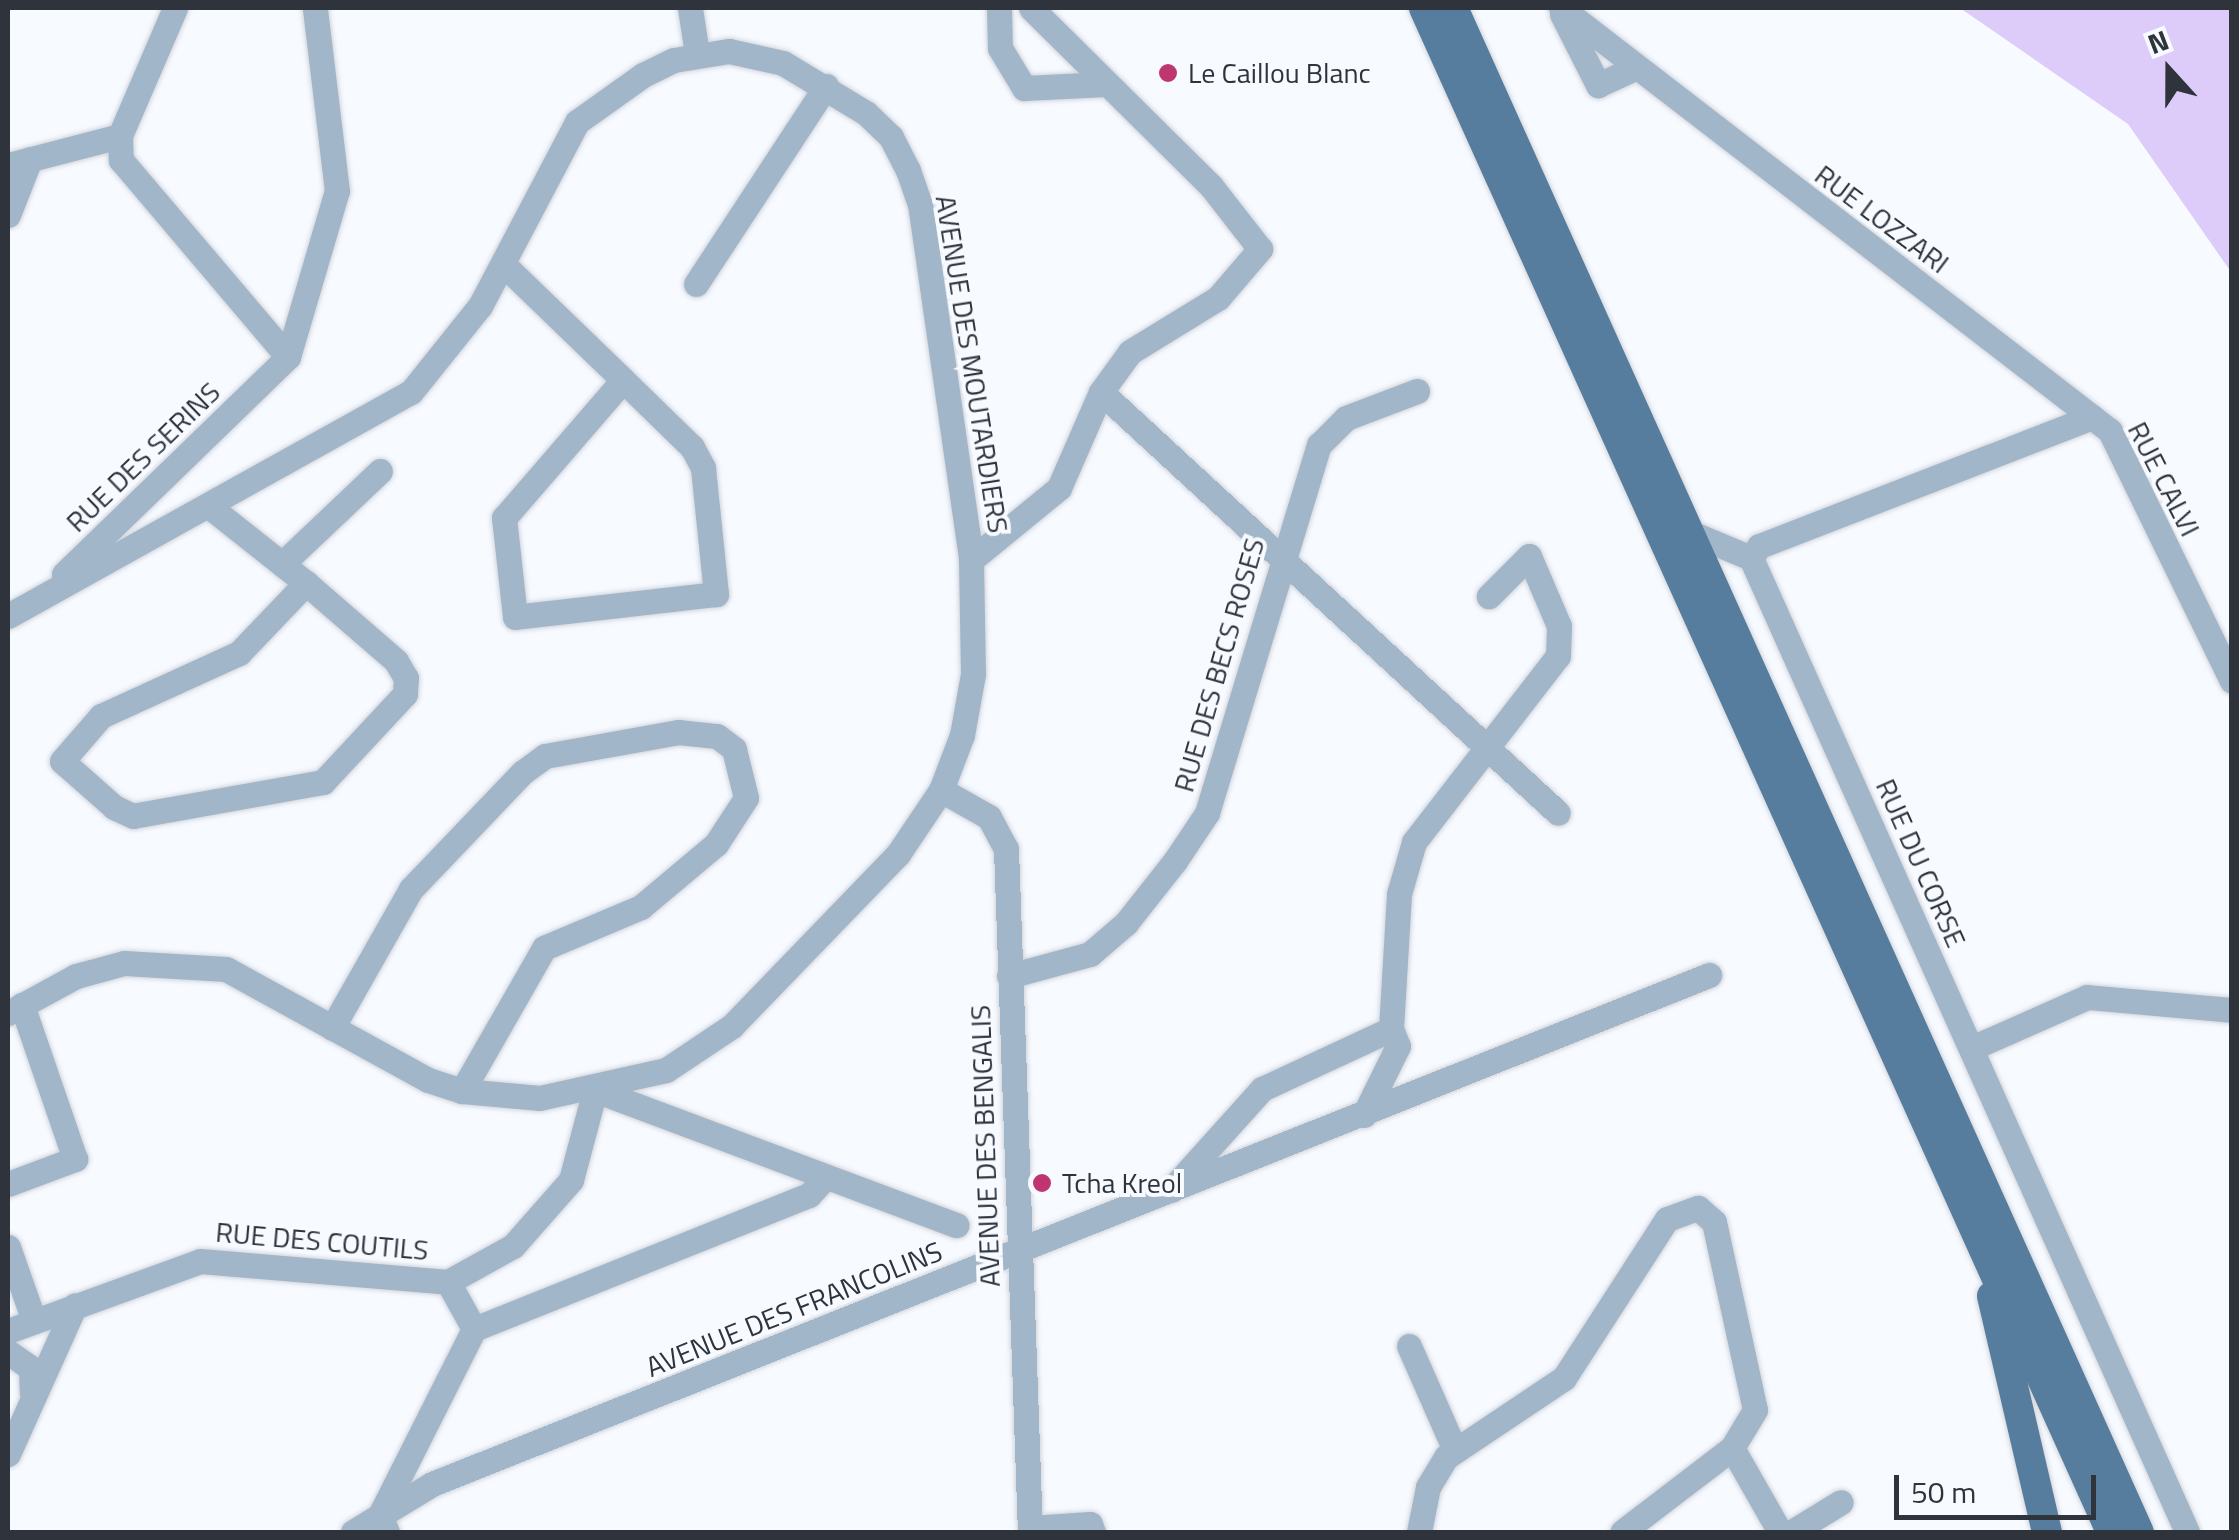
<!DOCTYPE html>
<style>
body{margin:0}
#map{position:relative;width:2239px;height:1540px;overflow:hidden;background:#f7faff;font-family:"Titillium Web",sans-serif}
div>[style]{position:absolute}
.green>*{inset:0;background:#ddcbfa}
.roads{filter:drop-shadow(0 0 2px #d3d6dc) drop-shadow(0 0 2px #d3d6dc)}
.minor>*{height:25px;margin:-12.5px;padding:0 12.5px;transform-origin:12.5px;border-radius:12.5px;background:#a2b6c9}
.major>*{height:30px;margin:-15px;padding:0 15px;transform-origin:15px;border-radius:15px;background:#577d9e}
.dots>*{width:28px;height:28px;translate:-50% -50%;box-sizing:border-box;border:5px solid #f7faff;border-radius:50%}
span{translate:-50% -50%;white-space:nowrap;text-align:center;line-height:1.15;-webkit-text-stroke:8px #f7faff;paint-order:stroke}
.poi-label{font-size:28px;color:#2e333c}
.left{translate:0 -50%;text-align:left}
.street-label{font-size:28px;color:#2e333c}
.frame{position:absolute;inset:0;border:10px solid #2e333c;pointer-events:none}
.north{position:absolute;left:2119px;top:20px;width:100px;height:100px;-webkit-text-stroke:8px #f7faff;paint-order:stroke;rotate:339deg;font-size:28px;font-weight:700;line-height:40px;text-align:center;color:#2e333c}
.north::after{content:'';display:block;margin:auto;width:35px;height:45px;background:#2e333c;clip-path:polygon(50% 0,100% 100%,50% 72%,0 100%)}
.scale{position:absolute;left:1894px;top:1475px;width:202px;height:45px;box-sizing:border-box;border:5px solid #2e333c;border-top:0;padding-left:12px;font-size:30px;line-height:35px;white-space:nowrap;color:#2e333c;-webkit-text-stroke:8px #f7faff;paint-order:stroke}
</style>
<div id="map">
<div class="green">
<i style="clip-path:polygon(1960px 8px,2231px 8px,2231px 272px,2128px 124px)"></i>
</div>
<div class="roads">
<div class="minor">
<i style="left:175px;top:8px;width:139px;rotate:113.3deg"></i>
<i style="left:120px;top:136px;width:24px;rotate:88deg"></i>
<i style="left:121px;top:160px;width:258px;rotate:49.7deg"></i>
<i style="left:690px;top:8px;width:47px;rotate:81.3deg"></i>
<i style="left:999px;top:8px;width:40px;rotate:88.6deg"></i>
<i style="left:1000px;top:48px;width:47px;rotate:59deg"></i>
<i style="left:1024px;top:88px;width:83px;rotate:-2.8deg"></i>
<i style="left:1561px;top:8px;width:693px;rotate:37.61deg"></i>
<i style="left:2110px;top:431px;width:278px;rotate:64deg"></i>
<i style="left:1562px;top:14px;width:80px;rotate:63.1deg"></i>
<i style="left:1598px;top:85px;width:41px;rotate:-24.7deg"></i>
<i style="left:8px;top:165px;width:116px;rotate:-14.5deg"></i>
<i style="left:8px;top:215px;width:60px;rotate:-68.6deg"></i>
<i style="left:504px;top:265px;width:165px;rotate:44deg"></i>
<i style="left:623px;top:380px;width:96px;rotate:44.2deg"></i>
<i style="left:692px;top:447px;width:24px;rotate:62deg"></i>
<i style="left:703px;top:468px;width:127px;rotate:84.1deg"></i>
<i style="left:716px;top:594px;width:202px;rotate:173.5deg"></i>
<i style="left:515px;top:617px;width:100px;rotate:-96.3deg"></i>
<i style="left:504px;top:518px;width:182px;rotate:-49.2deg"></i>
<i style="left:696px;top:284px;width:237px;rotate:-56.7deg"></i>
<i style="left:1101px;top:392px;width:621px;rotate:42.65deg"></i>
<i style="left:2092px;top:417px;width:357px;rotate:158.8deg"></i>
<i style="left:1759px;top:546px;width:14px;rotate:124deg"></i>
<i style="left:1751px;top:558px;width:1067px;rotate:65.88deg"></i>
<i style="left:210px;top:507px;width:122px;rotate:38.4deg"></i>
<i style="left:306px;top:583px;width:119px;rotate:40.9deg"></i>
<i style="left:396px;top:661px;width:20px;rotate:60deg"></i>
<i style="left:406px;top:678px;width:16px;rotate:94deg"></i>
<i style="left:405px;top:694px;width:120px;rotate:133deg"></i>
<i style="left:323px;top:782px;width:193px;rotate:169.9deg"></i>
<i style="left:133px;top:816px;width:21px;rotate:-155deg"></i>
<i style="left:114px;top:807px;width:69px;rotate:-138.5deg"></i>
<i style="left:62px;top:761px;width:60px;rotate:-49.1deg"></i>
<i style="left:101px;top:716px;width:152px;rotate:-24.5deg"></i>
<i style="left:239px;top:653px;width:97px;rotate:-46.3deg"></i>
<i style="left:1689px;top:532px;width:67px;rotate:22.8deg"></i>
<i style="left:971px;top:560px;width:114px;rotate:-39.3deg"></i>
<i style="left:1059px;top:488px;width:105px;rotate:-66.4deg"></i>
<i style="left:1101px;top:392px;width:49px;rotate:-54.1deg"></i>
<i style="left:1130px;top:352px;width:103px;rotate:-31.5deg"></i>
<i style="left:1218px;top:298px;width:65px;rotate:-49.4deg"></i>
<i style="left:1260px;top:249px;width:80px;rotate:-127.9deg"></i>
<i style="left:1211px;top:186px;width:253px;rotate:-135.3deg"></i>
<i style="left:282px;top:564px;width:135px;rotate:-43.5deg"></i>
<i style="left:64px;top:574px;width:312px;rotate:-44.1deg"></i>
<i style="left:288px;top:357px;width:173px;rotate:-73.6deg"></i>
<i style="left:337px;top:191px;width:184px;rotate:-96.9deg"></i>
<i style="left:8px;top:616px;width:461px;rotate:-29.1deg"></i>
<i style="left:411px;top:392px;width:110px;rotate:-51.3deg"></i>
<i style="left:480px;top:306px;width:208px;rotate:-62.2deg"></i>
<i style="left:577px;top:122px;width:81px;rotate:-35.5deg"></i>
<i style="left:643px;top:75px;width:34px;rotate:-26deg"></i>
<i style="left:674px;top:60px;width:56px;rotate:-9.3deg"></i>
<i style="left:729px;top:51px;width:55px;rotate:12.5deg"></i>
<i style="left:783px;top:63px;width:97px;rotate:31.1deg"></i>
<i style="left:866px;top:113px;width:35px;rotate:44deg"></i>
<i style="left:891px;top:137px;width:37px;rotate:63deg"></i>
<i style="left:908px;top:170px;width:36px;rotate:71deg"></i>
<i style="left:920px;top:204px;width:360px;rotate:81.8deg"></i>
<i style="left:971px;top:560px;width:114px;rotate:89deg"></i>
<i style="left:973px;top:674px;width:62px;rotate:100.2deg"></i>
<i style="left:962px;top:735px;width:59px;rotate:110.9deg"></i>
<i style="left:941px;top:790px;width:77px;rotate:123.9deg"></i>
<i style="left:898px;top:854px;width:239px;rotate:134deg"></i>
<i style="left:732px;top:1026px;width:79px;rotate:146.3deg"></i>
<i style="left:666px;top:1070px;width:129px;rotate:167.5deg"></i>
<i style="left:540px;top:1098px;width:78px;rotate:-174.9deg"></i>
<i style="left:462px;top:1091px;width:36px;rotate:-162deg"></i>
<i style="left:428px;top:1080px;width:230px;rotate:-151.2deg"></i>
<i style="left:226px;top:969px;width:102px;rotate:-176.6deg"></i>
<i style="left:124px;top:963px;width:50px;rotate:164.8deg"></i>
<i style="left:76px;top:976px;width:77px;rotate:151.4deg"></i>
<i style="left:941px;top:790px;width:55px;rotate:29.4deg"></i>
<i style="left:989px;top:817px;width:36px;rotate:62deg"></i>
<i style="left:1006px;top:849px;width:683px;rotate:87.99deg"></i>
<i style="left:1009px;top:976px;width:84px;rotate:-15.2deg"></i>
<i style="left:1090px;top:954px;width:48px;rotate:-40.7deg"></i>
<i style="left:1126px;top:923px;width:79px;rotate:-51.7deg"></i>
<i style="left:1175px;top:861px;width:58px;rotate:-56.3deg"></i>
<i style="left:1207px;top:813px;width:385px;rotate:-73.1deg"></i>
<i style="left:1319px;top:445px;width:38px;rotate:-45deg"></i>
<i style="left:1346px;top:418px;width:76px;rotate:-20.8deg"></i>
<i style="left:332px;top:1028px;width:160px;rotate:-60.4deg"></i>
<i style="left:411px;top:889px;width:162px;rotate:-46.3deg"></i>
<i style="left:523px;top:772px;width:27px;rotate:-36deg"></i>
<i style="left:545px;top:756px;width:135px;rotate:-10.2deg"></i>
<i style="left:678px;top:732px;width:39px;rotate:6deg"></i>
<i style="left:717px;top:736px;width:21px;rotate:37deg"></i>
<i style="left:734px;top:749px;width:50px;rotate:76.2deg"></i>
<i style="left:746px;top:798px;width:55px;rotate:123.1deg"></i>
<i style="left:716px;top:844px;width:98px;rotate:140deg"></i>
<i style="left:641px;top:907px;width:105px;rotate:157.1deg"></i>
<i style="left:544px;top:948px;width:165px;rotate:119.8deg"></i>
<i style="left:1972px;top:1048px;width:126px;rotate:-23.9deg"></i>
<i style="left:2087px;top:997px;width:146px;rotate:5.1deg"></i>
<i style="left:1364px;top:1115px;width:77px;rotate:-63.8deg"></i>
<i style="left:1398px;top:1046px;width:18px;rotate:-112deg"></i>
<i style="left:1391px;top:1029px;width:135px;rotate:-86.6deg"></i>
<i style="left:1399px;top:894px;width:54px;rotate:-73.9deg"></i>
<i style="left:1414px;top:842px;width:235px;rotate:-52.3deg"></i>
<i style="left:1558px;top:656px;width:30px;rotate:-88deg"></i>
<i style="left:1559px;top:626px;width:76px;rotate:-113.2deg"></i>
<i style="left:1529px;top:556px;width:57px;rotate:135deg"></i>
<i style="left:8px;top:1184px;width:72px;rotate:-20.5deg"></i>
<i style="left:75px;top:1159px;width:163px;rotate:-109deg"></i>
<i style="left:1171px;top:1190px;width:136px;rotate:-48deg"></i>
<i style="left:1262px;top:1089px;width:142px;rotate:-24.9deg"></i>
<i style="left:8px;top:1247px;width:78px;rotate:70.6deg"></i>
<i style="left:448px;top:1282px;width:54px;rotate:61deg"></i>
<i style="left:474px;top:1329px;width:361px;rotate:-21.8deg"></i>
<i style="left:809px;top:1195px;width:25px;rotate:-47deg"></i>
<i style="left:8px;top:1331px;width:204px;rotate:-20deg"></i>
<i style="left:200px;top:1261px;width:249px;rotate:4.8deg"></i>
<i style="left:448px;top:1282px;width:74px;rotate:-29deg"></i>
<i style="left:513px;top:1246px;width:88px;rotate:-48.7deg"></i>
<i style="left:571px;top:1180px;width:93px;rotate:-75.1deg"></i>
<i style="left:595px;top:1090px;width:386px;rotate:20.5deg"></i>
<i style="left:1409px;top:1346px;width:111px;rotate:66.2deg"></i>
<i style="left:8px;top:1352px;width:28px;rotate:35deg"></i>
<i style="left:31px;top:1368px;width:25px;rotate:88deg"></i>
<i style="left:1732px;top:1448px;width:97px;rotate:60.3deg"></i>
<i style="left:8px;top:1454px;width:163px;rotate:-65.8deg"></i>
<i style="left:1030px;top:1528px;width:60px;rotate:-3.8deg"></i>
<i style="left:1090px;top:1524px;width:9px;rotate:69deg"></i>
<i style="left:353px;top:1532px;width:92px;rotate:-31.3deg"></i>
<i style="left:432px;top:1484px;width:1375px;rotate:-21.73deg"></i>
<i style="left:387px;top:1532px;width:18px;rotate:-112deg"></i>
<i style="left:380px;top:1515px;width:208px;rotate:-63.2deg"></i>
<i style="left:1419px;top:1532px;width:46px;rotate:-78.7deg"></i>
<i style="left:1428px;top:1487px;width:35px;rotate:-59deg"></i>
<i style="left:1446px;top:1457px;width:142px;rotate:-33.8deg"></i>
<i style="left:1564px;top:1378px;width:189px;rotate:-57.1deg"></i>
<i style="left:1667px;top:1219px;width:33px;rotate:-20deg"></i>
<i style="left:1698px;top:1208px;width:21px;rotate:41deg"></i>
<i style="left:1714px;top:1222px;width:192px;rotate:77.7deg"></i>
<i style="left:1755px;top:1410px;width:44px;rotate:121.2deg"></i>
<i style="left:1732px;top:1448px;width:138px;rotate:142.6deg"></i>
<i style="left:1792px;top:1532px;width:57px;rotate:-31.5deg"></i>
</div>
<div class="major">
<i style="left:1424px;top:8px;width:1672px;rotate:65.73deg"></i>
<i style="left:1453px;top:8px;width:1671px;rotate:65.77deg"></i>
<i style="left:1992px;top:1296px;width:242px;rotate:76.9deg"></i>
</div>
</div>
<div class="dots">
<i style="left:1168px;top:73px;background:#bf3570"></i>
<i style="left:1042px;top:1183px;background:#bf3570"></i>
</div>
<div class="poi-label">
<span class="left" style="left:1188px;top:73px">Le Caillou Blanc</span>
<span class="left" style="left:1062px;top:1183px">Tcha Kreol</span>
</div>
<div class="street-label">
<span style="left:1882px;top:219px;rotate:37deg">RUE LOZZARI</span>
<span style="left:972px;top:364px;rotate:81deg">AVENUE DES MOUTARDIERS</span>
<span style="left:143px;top:457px;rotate:-44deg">RUE DES SERINS</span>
<span style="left:2164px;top:479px;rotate:63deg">RUE CALVI</span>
<span style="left:1219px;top:665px;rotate:-74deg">RUE DES BECS ROSES</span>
<span style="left:1921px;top:863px;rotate:66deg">RUE DU CORSE</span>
<span style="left:985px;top:1146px;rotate:-92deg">AVENUE DES BENGALIS</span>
<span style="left:322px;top:1241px;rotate:5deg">RUE DES COUTILS</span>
<span style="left:794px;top:1309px;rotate:-22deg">AVENUE DES FRANCOLINS</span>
</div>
<div class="frame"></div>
<div class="north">N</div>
<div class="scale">50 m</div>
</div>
